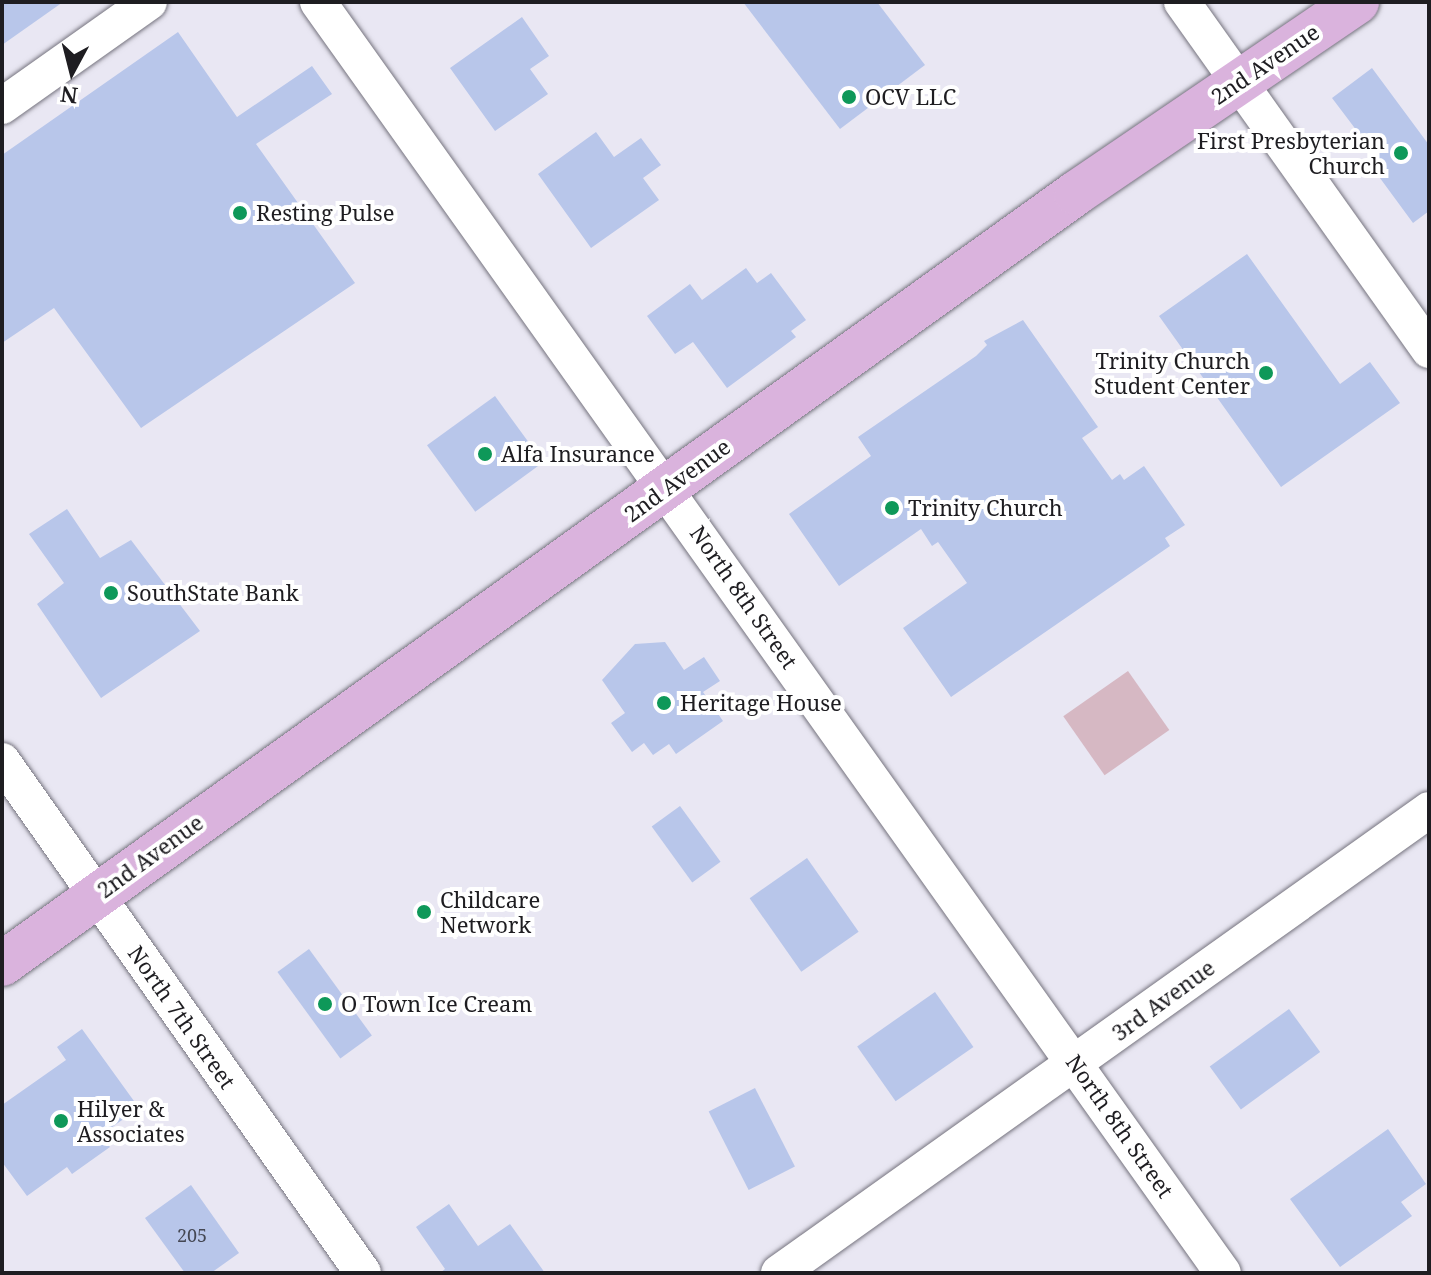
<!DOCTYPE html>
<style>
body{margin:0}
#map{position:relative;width:1431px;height:1275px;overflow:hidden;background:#e9e7f3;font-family:"Noto Serif",serif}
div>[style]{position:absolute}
.green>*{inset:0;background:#d6b8c3;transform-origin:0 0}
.building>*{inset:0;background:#b8c6ea;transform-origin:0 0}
.roads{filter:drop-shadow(0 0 2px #76747f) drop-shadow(0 0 2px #76747f)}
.street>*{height:36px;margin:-18px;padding:0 18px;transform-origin:18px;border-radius:18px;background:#fff}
.primary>*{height:44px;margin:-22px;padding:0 22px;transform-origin:22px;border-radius:22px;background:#dab3dd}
.dots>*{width:22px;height:22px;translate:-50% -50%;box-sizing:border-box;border:4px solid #fff;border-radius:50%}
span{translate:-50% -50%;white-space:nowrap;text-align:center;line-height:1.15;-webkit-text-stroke:8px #fff;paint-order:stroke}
.number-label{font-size:18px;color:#444753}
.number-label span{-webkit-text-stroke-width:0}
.street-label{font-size:22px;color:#1e1d21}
.poi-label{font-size:22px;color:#1e1d21}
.left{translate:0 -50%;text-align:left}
.right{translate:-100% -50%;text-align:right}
.frame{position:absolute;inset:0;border:4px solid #1e1d21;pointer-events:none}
.north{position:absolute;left:32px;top:32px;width:80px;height:80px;-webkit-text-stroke:6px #fff;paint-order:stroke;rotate:187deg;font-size:22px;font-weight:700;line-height:32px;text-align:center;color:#1e1d21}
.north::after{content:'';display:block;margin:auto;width:28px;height:36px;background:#1e1d21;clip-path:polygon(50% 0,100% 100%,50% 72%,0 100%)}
</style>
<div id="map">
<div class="green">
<i style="left:1128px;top:671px;width:72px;height:79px;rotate:55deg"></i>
</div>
<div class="building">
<i style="clip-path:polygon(2px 2px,63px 2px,2px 45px)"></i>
<i style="clip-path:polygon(743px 2px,877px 2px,925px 65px,840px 129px)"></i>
<i style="clip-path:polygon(522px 17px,549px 56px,530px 69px,548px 94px,495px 131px,450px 68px)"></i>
<i style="clip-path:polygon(178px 32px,237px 117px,312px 66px,332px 94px,256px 144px,355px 283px,141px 428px,54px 308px,2px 343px,2px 155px)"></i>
<i style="clip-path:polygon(1372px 68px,1429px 145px,1429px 211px,1413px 223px,1377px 174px,1385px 168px,1332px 98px)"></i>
<i style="clip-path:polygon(596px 132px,614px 157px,641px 138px,661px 165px,643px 178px,659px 200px,591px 248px,538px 174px)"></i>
<i style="clip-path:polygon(1247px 254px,1340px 384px,1370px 362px,1400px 403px,1281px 487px,1159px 316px)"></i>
<i style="clip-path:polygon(746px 268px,757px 283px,771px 273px,806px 320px,791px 331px,796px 337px,727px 388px,693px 342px,675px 354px,647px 316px,690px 284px,702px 300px)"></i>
<i style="clip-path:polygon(1023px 320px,1098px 427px,1082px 438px,1112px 480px,1120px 474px,1124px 480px,1144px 466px,1185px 525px,1165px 538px,1170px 546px,951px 697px,903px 628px,967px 583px,938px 542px,932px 546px,921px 529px,839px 586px,789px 514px,871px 456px,858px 437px,976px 356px,987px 345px,984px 341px)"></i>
<i style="left:495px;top:396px;width:82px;height:84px;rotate:54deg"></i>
<i style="clip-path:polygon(67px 509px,100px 558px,131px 540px,200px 631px,101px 698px,37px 604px,64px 583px,29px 534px)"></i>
<i style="clip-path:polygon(665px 642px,684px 670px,704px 657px,720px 681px,703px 692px,723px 721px,676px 754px,669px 744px,653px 755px,644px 743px,632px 752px,611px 723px,625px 713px,602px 680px,635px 644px)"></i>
<i style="left:680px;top:806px;width:69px;height:35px;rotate:54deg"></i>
<i style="left:807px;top:858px;width:90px;height:70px;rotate:55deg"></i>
<i style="left:309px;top:949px;width:107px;height:39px;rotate:54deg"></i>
<i style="left:935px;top:992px;width:67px;height:95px;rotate:55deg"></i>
<i style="left:1289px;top:1009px;width:53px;height:98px;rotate:54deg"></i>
<i style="clip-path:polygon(82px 1029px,139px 1108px,101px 1135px,110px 1147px,72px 1174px,67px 1167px,27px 1196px,2px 1162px,2px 1105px,66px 1060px,57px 1047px)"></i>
<i style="left:755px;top:1088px;width:88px;height:52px;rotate:63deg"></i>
<i style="clip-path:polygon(1388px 1129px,1426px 1184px,1401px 1202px,1412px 1216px,1340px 1267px,1290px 1199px)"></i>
<i style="clip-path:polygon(191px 1185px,239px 1253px,211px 1273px,185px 1273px,145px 1218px)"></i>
<i style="clip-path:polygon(449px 1204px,478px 1246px,510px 1224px,545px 1273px,440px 1273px,445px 1269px,416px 1227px)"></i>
</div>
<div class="roads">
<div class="street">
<i style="left:318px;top:2px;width:1560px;rotate:54.55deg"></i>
<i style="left:1182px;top:2px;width:427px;rotate:54.6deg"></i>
<i style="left:2px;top:106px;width:180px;rotate:-35.3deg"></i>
<i style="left:2px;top:761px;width:626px;rotate:54.81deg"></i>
<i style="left:779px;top:1273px;width:798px;rotate:-35.46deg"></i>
</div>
<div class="primary">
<i style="left:2px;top:964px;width:1322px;rotate:-35.67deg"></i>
<i style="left:1076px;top:193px;width:340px;rotate:-34.2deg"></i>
</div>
</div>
<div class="dots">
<i style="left:849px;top:97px;background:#0e9859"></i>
<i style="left:1401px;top:153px;background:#0e9859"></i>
<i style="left:240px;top:213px;background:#0e9859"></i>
<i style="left:1266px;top:373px;background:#0e9859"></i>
<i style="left:485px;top:454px;background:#0e9859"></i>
<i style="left:892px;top:508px;background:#0e9859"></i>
<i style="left:111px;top:593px;background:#0e9859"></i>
<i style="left:664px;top:703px;background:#0e9859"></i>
<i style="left:424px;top:912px;background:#0e9859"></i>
<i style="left:325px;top:1004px;background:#0e9859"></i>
<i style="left:61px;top:1121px;background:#0e9859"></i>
</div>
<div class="number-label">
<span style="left:192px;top:1235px">205</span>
</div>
<div class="street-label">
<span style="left:1265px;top:64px;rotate:-34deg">2nd Avenue</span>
<span style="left:677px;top:480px;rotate:-36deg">2nd Avenue</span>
<span style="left:744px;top:597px;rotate:55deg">North 8th Street</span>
<span style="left:150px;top:856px;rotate:-36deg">2nd Avenue</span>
<span style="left:1163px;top:1000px;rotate:-36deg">3rd Avenue</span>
<span style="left:182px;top:1017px;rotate:55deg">North 7th Street</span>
<span style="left:1120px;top:1126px;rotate:55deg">North 8th Street</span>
</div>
<div class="poi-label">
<span class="left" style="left:865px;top:97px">OCV LLC</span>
<span class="right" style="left:1385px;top:153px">First Presbyterian<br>Church</span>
<span class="left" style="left:256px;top:213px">Resting Pulse</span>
<span class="right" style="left:1250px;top:373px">Trinity Church<br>Student Center</span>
<span class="left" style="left:501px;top:454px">Alfa Insurance</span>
<span class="left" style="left:908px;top:508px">Trinity Church</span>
<span class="left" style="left:127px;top:593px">SouthState Bank</span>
<span class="left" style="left:680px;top:703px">Heritage House</span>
<span class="left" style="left:440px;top:912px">Childcare<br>Network</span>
<span class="left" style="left:341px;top:1004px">O Town Ice Cream</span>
<span class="left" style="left:77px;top:1121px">Hilyer &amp;<br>Associates</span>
</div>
<div class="frame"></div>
<div class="north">N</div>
</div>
